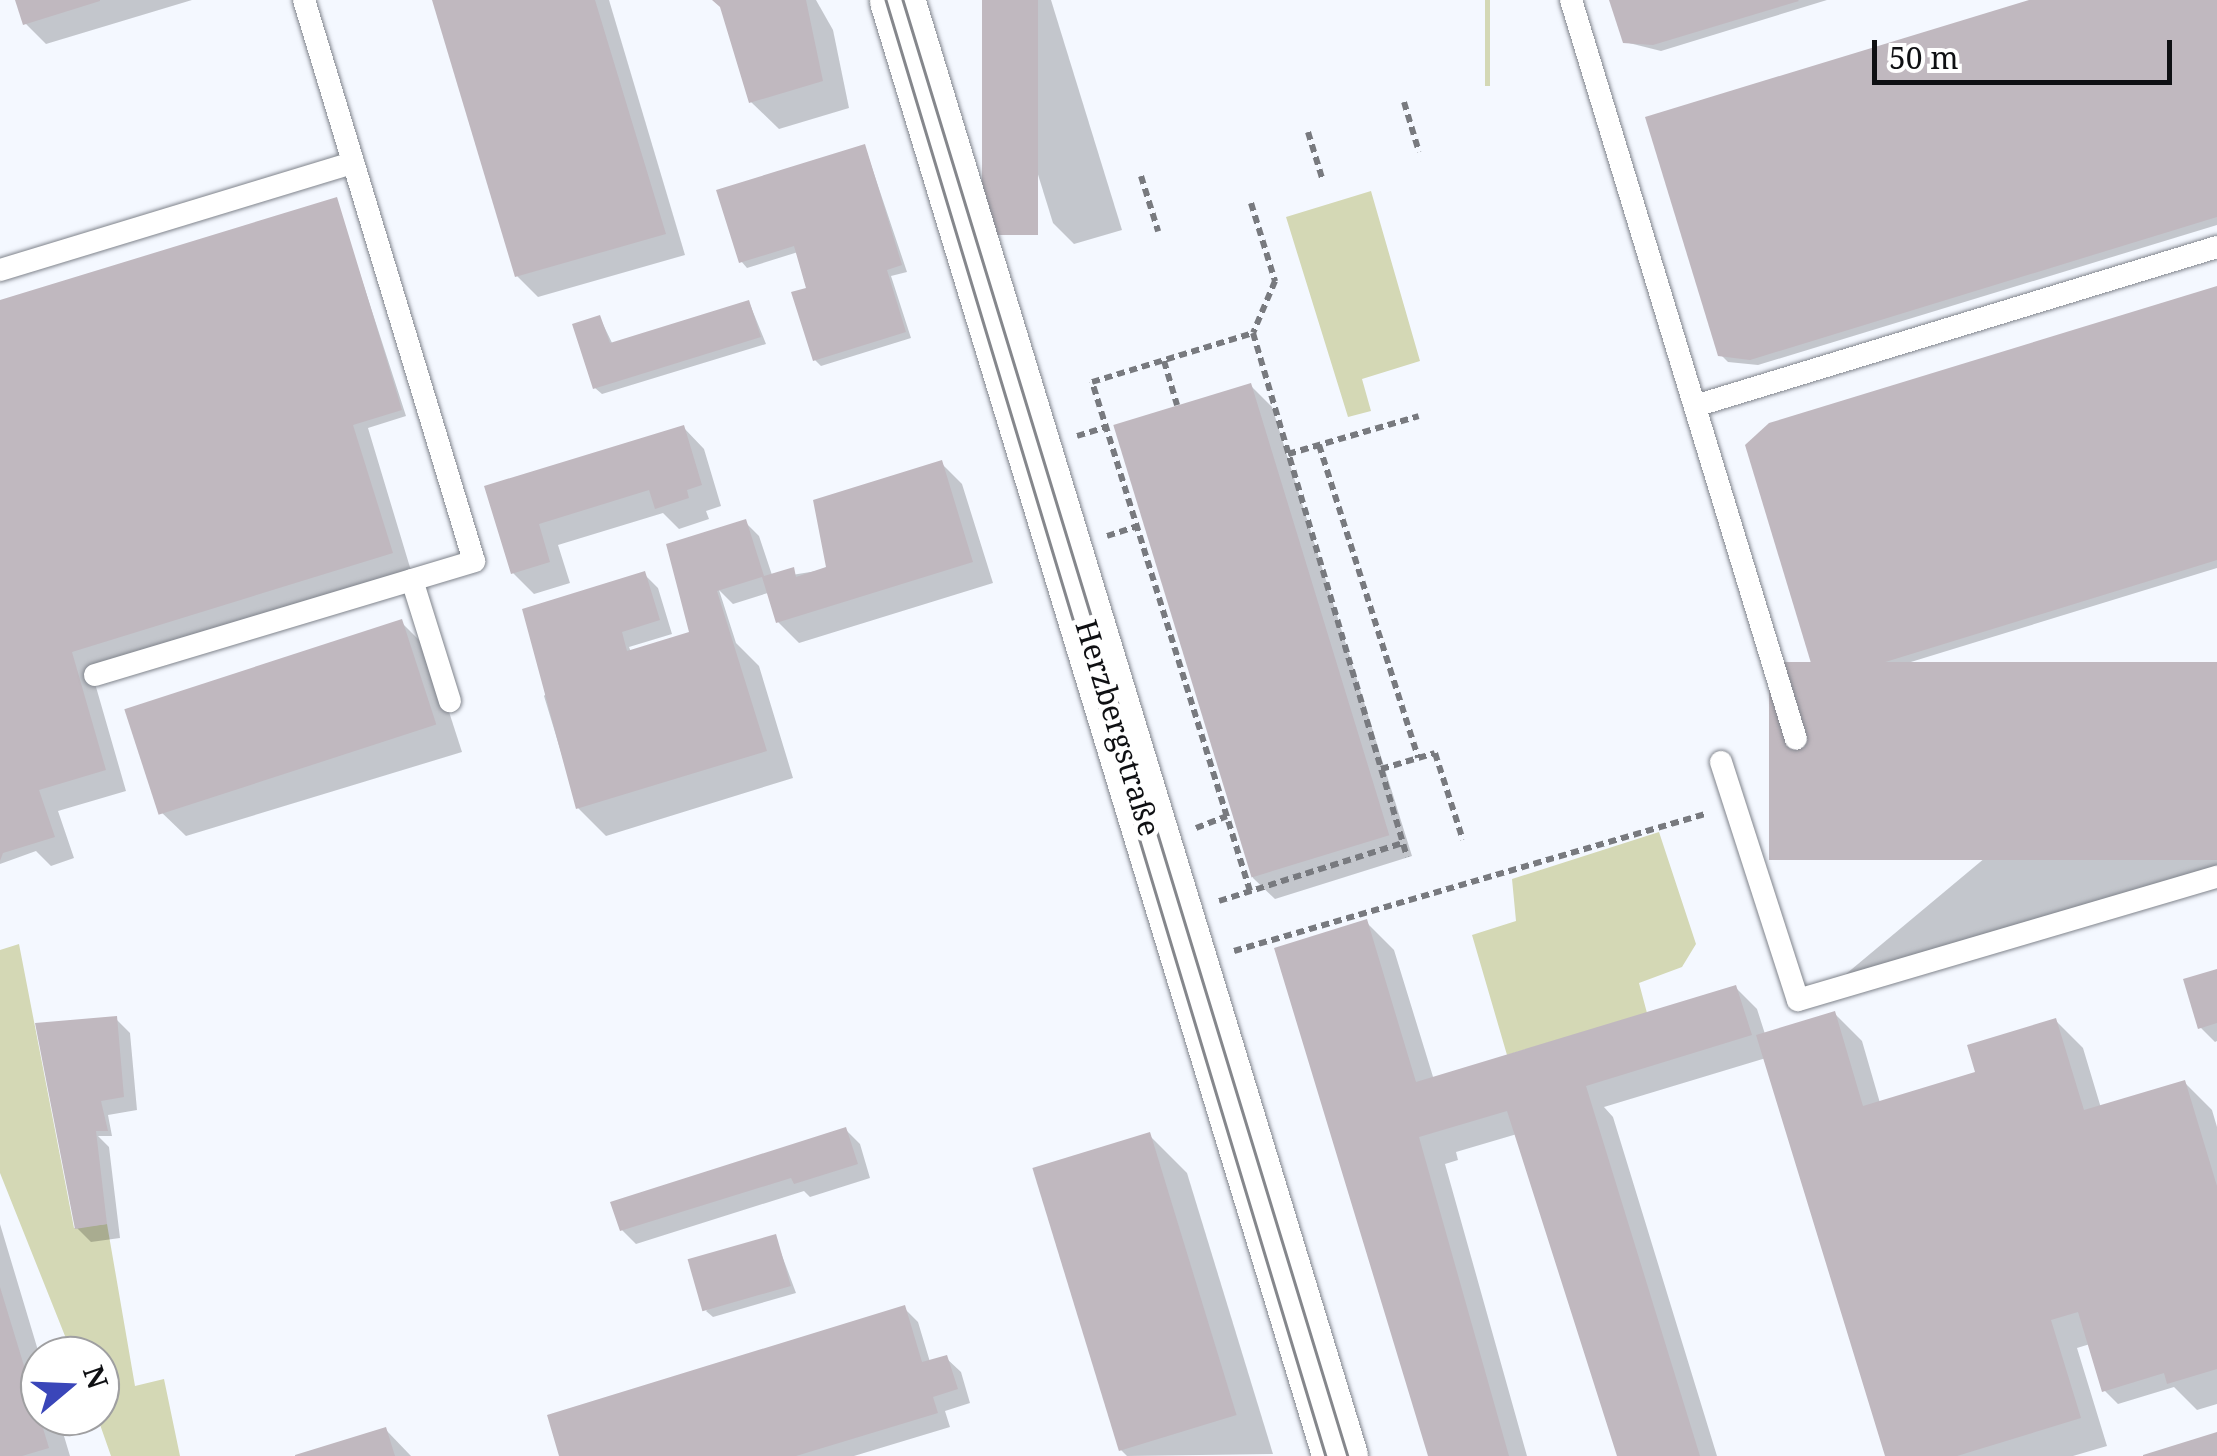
<!DOCTYPE html>
<meta charset="utf-8">
<style>
body{margin:0}
#map{position:relative;width:2217px;height:1456px;overflow:hidden;background:#f4f8ff;font-family:"Noto Serif",serif}
div>[style]{position:absolute}
.green>*{inset:0;background:#d4d8b5;transform-origin:0 0}
.shadow>*{inset:0;background:#0003}
.building>*{inset:0;background:#c0b8bf;transform-origin:0 0}
.path>*{height:6px;margin-top:-3px;transform-origin:0;background:repeating-linear-gradient(90deg,#787a7f 0 8px,transparent 0 13px)}
.roads{filter:drop-shadow(0 0 2px #80848c) drop-shadow(0 0 2px #80848c)}
.lane>*{height:22px;margin:-11px;padding:0 11px;transform-origin:11px;border-radius:11px;background:#fff}
.secondary>*{height:55px;margin:-27.5px;padding:0 27.5px;transform-origin:27.5px;border-radius:27.5px;background:#fff}
.tram>*{height:2.5px;margin:-1.25px;padding:0 1.25px;transform-origin:1.25px;border-radius:1.25px;background:#85878c}
span{translate:-50% -50%;white-space:nowrap;text-align:center;line-height:1.15;-webkit-text-stroke:10px #fff;paint-order:stroke}
.street-label{font-size:30px;color:#0f1013}
.north{position:absolute;left:20px;top:1336px;width:100px;height:100px;box-sizing:border-box;background:#fff;border:2px solid #9f9fa1;border-radius:50%;rotate:71deg;font-size:28px;font-weight:700;line-height:40px;text-align:center;color:#0f1013}
.north::after{content:'';display:block;margin:auto;width:35px;height:45px;background:#3a46b9;clip-path:polygon(50% 0,100% 100%,50% 72%,0 100%)}
.scale{position:absolute;left:1872px;top:40px;width:300px;height:45px;box-sizing:border-box;border:5px solid #0f1013;border-top:0;padding-left:12px;font-size:30px;line-height:35px;white-space:nowrap;color:#0f1013;-webkit-text-stroke:8px #fff;paint-order:stroke}
</style>
<div id="map">
<div class="green">
<i style="left:1485px;top:0;width:5px;height:86px"></i>
<i style="clip-path:polygon(1371px 191px,1420px 361px,1362px 379px,1371px 411px,1348px 417px,1286px 217px)"></i>
<i style="clip-path:polygon(1659px 832px,1696px 944px,1682px 967px,1639px 983px,1647px 1013px,1507px 1055px,1472px 935px,1516px 921px,1512px 879px)"></i>
<i style="clip-path:polygon(19px 944px,74px 1228px,107px 1224px,135px 1386px,164px 1379px,180px 1456px,111px 1456px,97px 1416px,100px 1356px,73px 1356px,0 1173px,0 950px)"></i>
</div>
<div class="shadow">
<i style="clip-path:polygon(18px 0,192px 0,46px 44px,25px 23px)"></i>
<i style="clip-path:polygon(435px 0,609px 0,685px 255px,538px 297px,517px 276px)"></i>
<i style="clip-path:polygon(720px 0,816px 0,833px 30px,849px 108px,779px 129px,751px 102px)"></i>
<i style="clip-path:polygon(984px 0,1051px 0,1122px 230px,1074px 244px,1053px 223px)"></i>
<i style="clip-path:polygon(1612px 0,1827px 0,1661px 51px,1625px 42px)"></i>
<i style="clip-path:polygon(2037px 0,2217px 0,2217px 225px,1758px 365px,1728px 362px,1721px 355px)"></i>
<i style="clip-path:polygon(865px 147px,907px 272px,891px 276px,911px 338px,821px 366px,815px 360px,809px 289px,798px 252px,747px 268px,741px 261px)"></i>
<i style="clip-path:polygon(336px 200px,406px 416px,368px 428px,412px 574px,92px 673px,126px 791px,58px 811px,74px 858px,51px 866px,36px 851px,0 864px,0 303px)"></i>
<i style="clip-path:polygon(2217px 289px,2217px 568px,1826px 688px,1820px 681px)"></i>
<i style="clip-path:polygon(749px 302px,766px 344px,602px 394px,595px 388px,600px 318px,613px 345px)"></i>
<i style="clip-path:polygon(1251px 386px,1272px 407px,1412px 856px,1275px 899px,1253px 878px)"></i>
<i style="clip-path:polygon(683px 427px,704px 449px,721px 506px,706px 511px,709px 519px,679px 529px,663px 513px,558px 545px,570px 583px,534px 594px,513px 573px,487px 488px)"></i>
<i style="clip-path:polygon(941px 463px,962px 484px,993px 583px,799px 643px,778px 622px,771px 592px,733px 604px,719px 590px,736px 643px,759px 666px,793px 778px,606px 836px,578px 808px,544px 696px,644px 574px,658px 588px,672px 634px,629px 647px,631px 652px,692px 634px,745px 522px,759px 536px,773px 578px,829px 569px)"></i>
<i style="clip-path:polygon(401px 622px,429px 650px,462px 752px,186px 836px,158px 809px)"></i>
<i style="clip-path:polygon(2217px 664px,2217px 868px,1853px 980px,1846px 974px)"></i>
<i style="clip-path:polygon(1366px 922px,1394px 950px,1434px 1080px,1736px 988px,1757px 1009px,1765px 1034px,1834px 1013px,1862px 1041px,1880px 1103px,1978px 1073px,2055px 1020px,2083px 1048px,2101px 1108px,2184px 1082px,2212px 1110px,2217px 1127px,2217px 1404px,2197px 1410px,2174px 1387px,2118px 1404px,2104px 1390px,2090px 1344px,2077px 1348px,2107px 1446px,2073px 1456px,1888px 1456px,1766px 1058px,1604px 1107px,1613px 1117px,1717px 1456px,1618px 1456px,1517px 1134px,1456px 1152px,1458px 1160px,1445px 1164px,1527px 1456px,1431px 1456px)"></i>
<i style="clip-path:polygon(2217px 971px,2217px 1041px,2215px 1042px,2201px 1028px)"></i>
<i style="clip-path:polygon(116px 1019px,130px 1033px,137px 1110px,108px 1115px,112px 1136px,98px 1136px,109px 1147px,120px 1238px,91px 1242px,77px 1228px)"></i>
<i style="clip-path:polygon(846px 1130px,860px 1144px,870px 1178px,810px 1197px,804px 1191px,636px 1244px,622px 1230px)"></i>
<i style="clip-path:polygon(1149px 1135px,1187px 1173px,1273px 1454px,1127px 1456px,1121px 1450px)"></i>
<i style="clip-path:polygon(0 1224px,40px 1357px,40px 1416px,58px 1416px,70px 1456px,0 1456px)"></i>
<i style="clip-path:polygon(775px 1237px,796px 1293px,713px 1317px,706px 1311px)"></i>
<i style="clip-path:polygon(904px 1308px,918px 1322px,930px 1362px,946px 1358px,961px 1372px,970px 1403px,945px 1411px,950px 1427px,854px 1456px,562px 1456px)"></i>
<i style="clip-path:polygon(386px 1430px,411px 1456px,300px 1456px)"></i>
</div>
<div class="building">
<i style="clip-path:polygon(15px 0,100px 0,100px 1px,23px 25px)"></i>
<i style="clip-path:polygon(432px 0,595px 0,666px 234px,515px 277px)"></i>
<i style="clip-path:polygon(712px 0,806px 0,823px 81px,749px 103px,720px 7px)"></i>
<i style="left:982px;top:0;width:56px;height:235px"></i>
<i style="clip-path:polygon(1609px 0,1798px 0,1799px 1px,1653px 45px,1623px 43px)"></i>
<i style="clip-path:polygon(2029px 0,2217px 0,2217px 217px,1750px 360px,1718px 356px,1645px 117px)"></i>
<i style="clip-path:polygon(865px 144px,902px 265px,887px 270px,906px 332px,813px 361px,791px 292px,806px 288px,794px 246px,739px 263px,716px 190px)"></i>
<i style="clip-path:polygon(337px 197px,402px 410px,353px 425px,393px 553px,72px 652px,106px 770px,39px 790px,55px 837px,3px 853px,0 861px,0 300px)"></i>
<i style="clip-path:polygon(2217px 286px,2217px 560px,1817px 683px,1745px 445px,1769px 423px)"></i>
<i style="clip-path:polygon(749px 300px,761px 337px,593px 389px,572px 324px,600px 315px,610px 343px)"></i>
<i style="left:1251px;top:383px;width:473px;height:144px;rotate:73deg"></i>
<i style="clip-path:polygon(684px 425px,702px 485px,687px 490px,689px 498px,655px 509px,649px 490px,539px 524px,550px 562px,511px 574px,484px 486px)"></i>
<i style="clip-path:polygon(942px 460px,973px 562px,776px 623px,762px 577px,717px 591px,767px 751px,576px 809px,522px 609px,645px 571px,660px 620px,622px 632px,627px 651px,689px 632px,666px 544px,746px 519px,764px 576px,794px 567px,796px 577px,826px 567px,813px 500px)"></i>
<i style="left:402px;top:619px;width:111px;height:292px;rotate:72deg"></i>
<i style="left:2217px;top:662px;width:198px;height:448px;rotate:90deg"></i>
<i style="clip-path:polygon(1367px 919px,1416px 1082px,1736px 985px,1752px 1035px,1586px 1086px,1700px 1456px,1617px 1456px,1507px 1111px,1419px 1137px,1509px 1456px,1428px 1456px,1274px 948px)"></i>
<i style="clip-path:polygon(2217px 969px,2217px 1023px,2198px 1029px,2183px 979px)"></i>
<i style="clip-path:polygon(1835px 1011px,1863px 1106px,1975px 1072px,1967px 1045px,2056px 1018px,2084px 1110px,2185px 1080px,2217px 1186px,2217px 1369px,2167px 1384px,2164px 1373px,2102px 1392px,2078px 1312px,2051px 1320px,2081px 1418px,1957px 1456px,1885px 1456px,1756px 1035px)"></i>
<i style="clip-path:polygon(117px 1016px,124px 1097px,101px 1101px,108px 1131px,96px 1131px,107px 1224px,75px 1229px,35px 1023px)"></i>
<i style="clip-path:polygon(846px 1127px,858px 1164px,794px 1184px,791px 1178px,620px 1231px,610px 1202px)"></i>
<i style="left:1150px;top:1132px;width:296px;height:123px;rotate:73deg"></i>
<i style="left:776px;top:1234px;width:54px;height:92px;rotate:74deg"></i>
<i style="clip-path:polygon(0 1287px,49px 1448px,22px 1456px,0 1456px)"></i>
<i style="clip-path:polygon(905px 1305px,922px 1362px,947px 1355px,958px 1389px,933px 1397px,938px 1413px,796px 1456px,559px 1456px,547px 1415px)"></i>
<i style="clip-path:polygon(386px 1427px,395px 1456px,295px 1456px,295px 1455px)"></i>
<i style="clip-path:polygon(2217px 1432px,2217px 1456px,2143px 1456px,2143px 1455px)"></i>
</div>
<div class="path">
<i style="left:1404px;top:102px;width:52px;rotate:73.3deg"></i>
<i style="left:1308px;top:132px;width:51px;rotate:73deg"></i>
<i style="left:1141px;top:176px;width:58px;rotate:72.8deg"></i>
<i style="left:1251px;top:203px;width:82px;rotate:72.9deg"></i>
<i style="left:1275px;top:281px;width:56px;rotate:112.9deg"></i>
<i style="left:1253px;top:333px;width:546px;rotate:73.62deg"></i>
<i style="left:1164px;top:361px;width:46px;rotate:73.5deg"></i>
<i style="left:1077px;top:436px;width:31px;rotate:-17deg"></i>
<i style="left:1319px;top:445px;width:328px;rotate:72.4deg"></i>
<i style="left:1288px;top:454px;width:136px;rotate:-16.2deg"></i>
<i style="left:1107px;top:536px;width:32px;rotate:-18deg"></i>
<i style="left:1381px;top:769px;width:56px;rotate:-16.5deg"></i>
<i style="left:1435px;top:753px;width:91px;rotate:72.2deg"></i>
<i style="left:1196px;top:828px;width:33px;rotate:-21deg"></i>
<i style="left:1250px;top:891px;width:533px;rotate:-107.24deg"></i>
<i style="left:1092px;top:382px;width:168px;rotate:-16.9deg"></i>
<i style="left:1219px;top:901px;width:193px;rotate:-17.5deg"></i>
<i style="left:1234px;top:951px;width:492px;rotate:-16.2deg"></i>
</div>
<div class="roads">
<div class="lane">
<i style="left:1571px;top:0;width:772px;rotate:73.07deg"></i>
<i style="left:0;top:270px;width:369px;rotate:-16.9deg"></i>
<i style="left:1695px;top:406px;width:546px;rotate:-16.94deg"></i>
<i style="left:412px;top:580px;width:127px;rotate:72.6deg"></i>
<i style="left:95px;top:675px;width:396px;rotate:-16.7deg"></i>
<i style="left:474px;top:561px;width:586px;rotate:-106.86deg"></i>
<i style="left:1721px;top:762px;width:250px;rotate:72.1deg"></i>
<i style="left:1798px;top:1000px;width:437px;rotate:-16.4deg"></i>
</div>
<div class="secondary">
<i style="left:897px;top:0;width:1522px;rotate:73.08deg"></i>
</div>
</div>
<div class="tram">
<i style="left:886px;top:0;width:1521px;rotate:73.19deg"></i>
<i style="left:903px;top:0;width:1522px;rotate:73.01deg"></i>
</div>
<div class="street-label">
<span style="left:1118px;top:728px;rotate:73deg">Herzbergstraße</span>
</div>
<div class="north">N</div>
<div class="scale">50 m</div>
</div>
